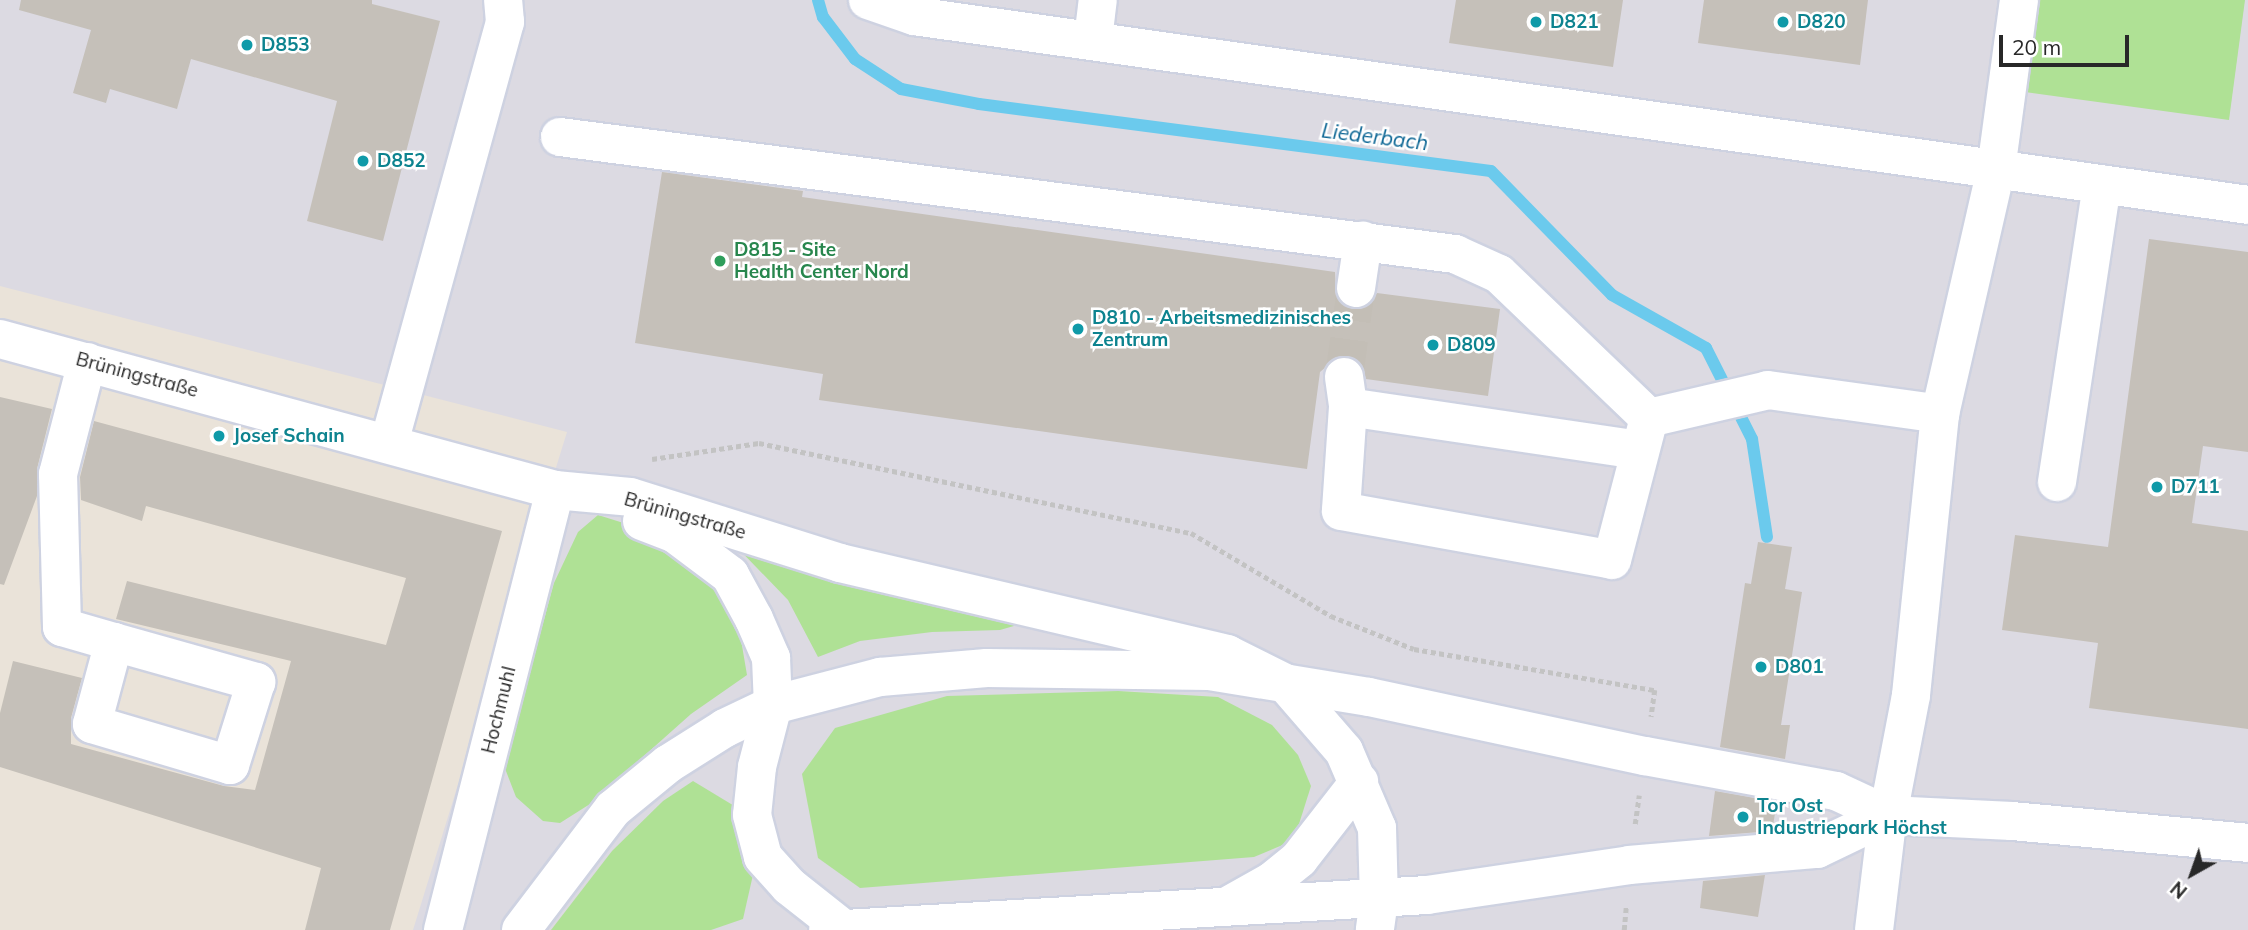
<!DOCTYPE html>
<html>
<head>
<meta charset="utf-8">
<style>
	body { margin:0 }
	#map { position:relative; width:2248px; height:930px; overflow:hidden; background:#eae3d9; font-family:Mulish,sans-serif }
	div>[style] { position:absolute }
	.industrial>* { inset:0; background:#dcdae2 }
	.green>* { inset:0; background:#afe195 }
	.stream>* { height:12px; margin:-6px; padding:0 6px; transform-origin:6px; border-radius:6px; background:#6bcaed }
	.building>* { inset:0; background:#c5c0b9 }
	.minor-tunnel>* { height:38px; margin-top:-19px; transform-origin:0; background:repeating-linear-gradient(90deg,#c3beb6 0 38px,transparent 0 57px) }
	.path>* { height:4.5px; margin-top:-2.25px; transform-origin:0; background:repeating-linear-gradient(90deg,#c3c3c3 0 5px,transparent 0 8.5px) }
	.roads { filter:drop-shadow(2px 0 #ced2e1) drop-shadow(-2px 0 #ced2e1) drop-shadow(0 2px #ced2e1) drop-shadow(0 -2px #ced2e1) }
	.minor>* { height:38px; margin:-19px; padding:0 19px; transform-origin:19px; border-radius:19px; background:#fff }
	.dots>* { width:19px; height:19px; translate:-50% -50%; box-sizing:border-box; border:4px solid #fff; border-radius:50% }
	span { translate:-50% -50%; white-space:nowrap; text-align:center; line-height:1.15; -webkit-text-stroke:5px #fff; paint-order:stroke }
	.culture-label { font-size:19px; color:#0d838f; font-weight:700 }
	.left { translate:0 -50%; text-align:left }
	.leisure-label { font-size:19px; color:#27864d; font-weight:700 }
	.street-label { font-size:19px; color:#282828 }
	.water-label { font-size:21px; color:#0e6795; font-style:italic }
	.north { position:absolute; left:2157px; top:839px; width:70px; height:70px; -webkit-text-stroke:5px #fff; paint-order:stroke; rotate:220deg; font-size:19px; font-weight:700; line-height:28px; text-align:center; color:#282828 }
	.north::after { content:''; display:block; margin:auto; width:24px; height:32px; background:#282828; clip-path:polygon(50% 0,100% 100%,50% 72%,0 100%) }
	.scale { position:absolute; left:1999px; top:35px; width:130px; height:32px; box-sizing:border-box; border:4px solid #282828; border-top:0; padding-left:9px; font-size:21px; line-height:24px; white-space:nowrap; color:#282828; -webkit-text-stroke:5px #fff; paint-order:stroke }
</style>
</head>
<body>
<div id="map">
	<div class="industrial">
		<i style="clip-path:polygon(0 0,2248px 0,2248px 930px,413px 930px,567px 432px,0 286px)"></i>
	</div>
	<div class="green">
		<i style="clip-path:polygon(2037px 0,2245px 0,2229px 120px,2025px 92px)"></i>
		<i style="clip-path:polygon(598px 515px,649px 531px,719px 582px,738px 622px,747px 675px,691px 714px,590px 804px,560px 823px,543px 821px,516px 797px,504px 766px,554px 583px,578px 532px)"></i>
		<i style="clip-path:polygon(730px 540px,1021px 624px,1000px 630px,932px 632px,860px 641px,818px 657px,788px 600px)"></i>
		<i style="clip-path:polygon(1118px 691px,1218px 697px,1272px 725px,1298px 755px,1311px 786px,1299px 824px,1285px 844px,1254px 857px,860px 888px,818px 858px,802px 774px,835px 728px,947px 696px)"></i>
		<i style="clip-path:polygon(693px 781px,736px 807px,757px 857px,743px 919px,711px 930px,551px 930px,612px 851px,663px 801px)"></i>
	</div>
	<div class="stream">
		<i style="left:818px;top:0;width:18px;rotate:74deg"></i>
		<i style="left:823px;top:17px;width:53px;rotate:52.7deg"></i>
		<i style="left:855px;top:59px;width:55px;rotate:33.1deg"></i>
		<i style="left:901px;top:89px;width:79px;rotate:10.9deg"></i>
		<i style="left:979px;top:104px;width:516px;rotate:7.46deg"></i>
		<i style="left:1491px;top:171px;width:173px;rotate:45.7deg"></i>
		<i style="left:1612px;top:295px;width:108px;rotate:29.4deg"></i>
		<i style="left:1706px;top:348px;width:102px;rotate:63.2deg"></i>
		<i style="left:1752px;top:439px;width:99px;rotate:81.3deg"></i>
	</div>
	<div class="building">
		<i style="clip-path:polygon(21px 0,372px 0,372px 4px,440px 21px,383px 241px,307px 221px,337px 101px,191px 59px,177px 109px,110px 89px,106px 103px,73px 93px,91px 30px,19px 10px)"></i>
		<i style="clip-path:polygon(1456px 0,1623px 0,1613px 67px,1449px 43px)"></i>
		<i style="clip-path:polygon(1704px 0,1868px 0,1860px 65px,1698px 43px)"></i>
		<i style="clip-path:polygon(662px 172px,803px 191px,802px 197px,1335px 272px,1336px 297px,1352px 309px,1365px 308px,1377px 293px,1500px 309px,1488px 396px,1366px 379px,1361px 363px,1340px 355px,1320px 372px,1307px 469px,819px 400px,823px 374px,635px 343px)"></i>
		<i style="clip-path:polygon(2149px 239px,2248px 252px,2248px 452px,2203px 446px,2192px 523px,2248px 531px,2248px 729px,2089px 708px,2098px 643px,2002px 630px,2015px 535px,2108px 547px)"></i>
		<i style="clip-path:polygon(0 397px,52px 409px,37px 469px,37px 496px,4px 585px,0 584px)"></i>
		<i style="clip-path:polygon(94px 421px,502px 531px,390px 930px,305px 930px,321px 868px,0 767px,0 713px,13px 661px,82px 678px,71px 718px,71px 744px,224px 786px,255px 790px,291px 661px,116px 619px,127px 581px,386px 645px,406px 578px,146px 506px,142px 521px,81px 500px,80px 477px)"></i>
		<i style="clip-path:polygon(1758px 542px,1792px 547px,1785px 589px,1802px 592px,1781px 725px,1790px 725px,1785px 759px,1720px 747px,1745px 583px,1751px 584px)"></i>
		<i style="clip-path:polygon(1715px 791px,1777px 802px,1772px 831px,1709px 836px)"></i>
		<i style="clip-path:polygon(1765px 875px,1758px 917px,1700px 908px,1703px 881px)"></i>
	</div>
	<div class="minor-tunnel">
		<i style="left:1344px;top:377px;width:90px;rotate:-82.3deg"></i>
	</div>
	<div class="path">
		<i style="left:652px;top:459px;width:108px;rotate:-8.5deg"></i>
		<i style="left:759px;top:443px;width:441px;rotate:11.8deg"></i>
		<i style="left:1191px;top:533px;width:163px;rotate:30.7deg"></i>
		<i style="left:1331px;top:616px;width:89px;rotate:21.7deg"></i>
		<i style="left:1414px;top:649px;width:244px;rotate:9.7deg"></i>
		<i style="left:1655px;top:690px;width:27px;rotate:98deg"></i>
		<i style="left:1635px;top:824px;width:29px;rotate:-82deg"></i>
		<i style="left:1624px;top:930px;width:24px;rotate:-85deg"></i>
	</div>
	<div class="roads">
		<div class="minor">
			<i style="left:868px;top:0;width:49px;rotate:19.2deg"></i>
			<i style="left:914px;top:16px;width:1347px;rotate:8.06deg"></i>
			<i style="left:1093px;top:39px;width:39px;rotate:-83deg"></i>
			<i style="left:560px;top:137px;width:903px;rotate:7.45deg"></i>
			<i style="left:1455px;top:254px;width:48px;rotate:24.4deg"></i>
			<i style="left:1499px;top:274px;width:208px;rotate:43.8deg"></i>
			<i style="left:1356px;top:288px;width:48px;rotate:-81.5deg"></i>
			<i style="left:0;top:339px;width:575px;rotate:15.22deg"></i>
			<i style="left:555px;top:490px;width:75px;rotate:5.3deg"></i>
			<i style="left:630px;top:497px;width:220px;rotate:17.4deg"></i>
			<i style="left:840px;top:563px;width:398px;rotate:13.2deg"></i>
			<i style="left:1227px;top:654px;width:65px;rotate:26.6deg"></i>
			<i style="left:1285px;top:683px;width:90px;rotate:49.1deg"></i>
			<i style="left:1344px;top:751px;width:84px;rotate:66.8deg"></i>
			<i style="left:1377px;top:828px;width:72px;rotate:88.4deg"></i>
			<i style="left:1379px;top:900px;width:30px;rotate:98deg"></i>
			<i style="left:87px;top:362px;width:116px;rotate:104.5deg"></i>
			<i style="left:58px;top:474px;width:153px;rotate:88.5deg"></i>
			<i style="left:62px;top:627px;width:54px;rotate:16.1deg"></i>
			<i style="left:114px;top:642px;width:148px;rotate:15.7deg"></i>
			<i style="left:256px;top:682px;width:87px;rotate:107.4deg"></i>
			<i style="left:230px;top:765px;width:144px;rotate:-163.5deg"></i>
			<i style="left:92px;top:724px;width:85px;rotate:-75deg"></i>
			<i style="left:1344px;top:377px;width:30px;rotate:82deg"></i>
			<i style="left:1348px;top:407px;width:104px;rotate:93.9deg"></i>
			<i style="left:1341px;top:511px;width:275px;rotate:10.2deg"></i>
			<i style="left:1612px;top:560px;width:147px;rotate:-75.4deg"></i>
			<i style="left:1348px;top:407px;width:295px;rotate:8.4deg"></i>
			<i style="left:1649px;top:418px;width:122px;rotate:-13.2deg"></i>
			<i style="left:1768px;top:390px;width:174px;rotate:7.9deg"></i>
			<i style="left:389px;top:443px;width:437px;rotate:-74.6deg"></i>
			<i style="left:505px;top:22px;width:22px;rotate:-95deg"></i>
			<i style="left:2057px;top:482px;width:301px;rotate:-81.4deg"></i>
			<i style="left:642px;top:521px;width:34px;rotate:21deg"></i>
			<i style="left:674px;top:533px;width:70px;rotate:36.9deg"></i>
			<i style="left:730px;top:575px;width:50px;rotate:61.4deg"></i>
			<i style="left:754px;top:619px;width:43px;rotate:66.4deg"></i>
			<i style="left:771px;top:658px;width:47px;rotate:87.6deg"></i>
			<i style="left:773px;top:705px;width:64px;rotate:104.5deg"></i>
			<i style="left:757px;top:767px;width:48px;rotate:95.9deg"></i>
			<i style="left:752px;top:815px;width:43px;rotate:75.3deg"></i>
			<i style="left:763px;top:857px;width:39px;rotate:48deg"></i>
			<i style="left:789px;top:886px;width:66px;rotate:38.3deg"></i>
			<i style="left:1231px;top:904px;width:47px;rotate:-29.3deg"></i>
			<i style="left:1272px;top:881px;width:35px;rotate:-39deg"></i>
			<i style="left:1299px;top:859px;width:98px;rotate:-52.1deg"></i>
			<i style="left:443px;top:930px;width:454px;rotate:-75.7deg"></i>
			<i style="left:521px;top:930px;width:152px;rotate:-52.8deg"></i>
			<i style="left:613px;top:809px;width:71px;rotate:-39.3deg"></i>
			<i style="left:668px;top:764px;width:67px;rotate:-32.3deg"></i>
			<i style="left:725px;top:728px;width:53px;rotate:-25.6deg"></i>
			<i style="left:773px;top:705px;width:111px;rotate:-14.7deg"></i>
			<i style="left:880px;top:677px;width:107px;rotate:-4.8deg"></i>
			<i style="left:987px;top:668px;width:222px;rotate:0.8deg"></i>
			<i style="left:1209px;top:671px;width:162px;rotate:9.2deg"></i>
			<i style="left:1369px;top:697px;width:282px;rotate:12.1deg"></i>
			<i style="left:1645px;top:756px;width:194px;rotate:10.4deg"></i>
			<i style="left:1836px;top:791px;width:57px;rotate:24.8deg"></i>
			<i style="left:1888px;top:815px;width:124px;rotate:2.8deg"></i>
			<i style="left:2012px;top:821px;width:237px;rotate:5.3deg"></i>
			<i style="left:828px;top:930px;width:600px;rotate:-3.34deg"></i>
			<i style="left:1427px;top:895px;width:204px;rotate:-8.4deg"></i>
			<i style="left:1629px;top:865px;width:189px;rotate:-4.9deg"></i>
			<i style="left:1817px;top:849px;width:79px;rotate:-25.6deg"></i>
			<i style="left:1874px;top:930px;width:116px;rotate:-83.1deg"></i>
			<i style="left:1888px;top:815px;width:122px;rotate:-79.1deg"></i>
			<i style="left:1911px;top:695px;width:282px;rotate:-84.1deg"></i>
			<i style="left:1940px;top:414px;width:250px;rotate:-77.1deg"></i>
			<i style="left:1996px;top:170px;width:172px;rotate:-82.3deg"></i>
		</div>
	</div>
	<div class="dots">
		<i style="left:1536px;top:22px;background:#0f9aa8"></i>
		<i style="left:1783px;top:22px;background:#0f9aa8"></i>
		<i style="left:247px;top:45px;background:#0f9aa8"></i>
		<i style="left:363px;top:161px;background:#0f9aa8"></i>
		<i style="left:720px;top:261px;background:#2e9e5b"></i>
		<i style="left:1078px;top:329px;background:#0f9aa8"></i>
		<i style="left:1433px;top:345px;background:#0f9aa8"></i>
		<i style="left:219px;top:436px;background:#0f9aa8"></i>
		<i style="left:2157px;top:487px;background:#0f9aa8"></i>
		<i style="left:1761px;top:667px;background:#0f9aa8"></i>
		<i style="left:1743px;top:817px;background:#0f9aa8"></i>
	</div>
	<div class="culture-label">
		<span class="left" style="left:1550px;top:22px">D821</span>
		<span class="left" style="left:1797px;top:22px">D820</span>
		<span class="left" style="left:261px;top:45px">D853</span>
		<span class="left" style="left:377px;top:161px">D852</span>
		<span class="left" style="left:1092px;top:329px">D810 - Arbeitsmedizinisches<br>Zentrum</span>
		<span class="left" style="left:1447px;top:345px">D809</span>
		<span class="left" style="left:233px;top:436px">Josef Schain</span>
		<span class="left" style="left:2171px;top:487px">D711</span>
		<span class="left" style="left:1775px;top:667px">D801</span>
		<span class="left" style="left:1757px;top:817px">Tor Ost<br>Industriepark Höchst</span>
	</div>
	<div class="leisure-label">
		<span class="left" style="left:734px;top:261px">D815 - Site<br>Health Center Nord</span>
	</div>
	<div class="street-label">
		<span style="left:137px;top:375px;rotate:15deg">Brüningstraße</span>
		<span style="left:685px;top:516px;rotate:16deg">Brüningstraße</span>
		<span style="left:499px;top:710px;rotate:-76deg">Hochmuhl</span>
	</div>
	<div class="water-label">
		<span style="left:1375px;top:136px;rotate:7deg">Liederbach</span>
	</div>
	<div class="north">N</div>
	<div class="scale">20 m</div>
</div>
</body>
</html>
